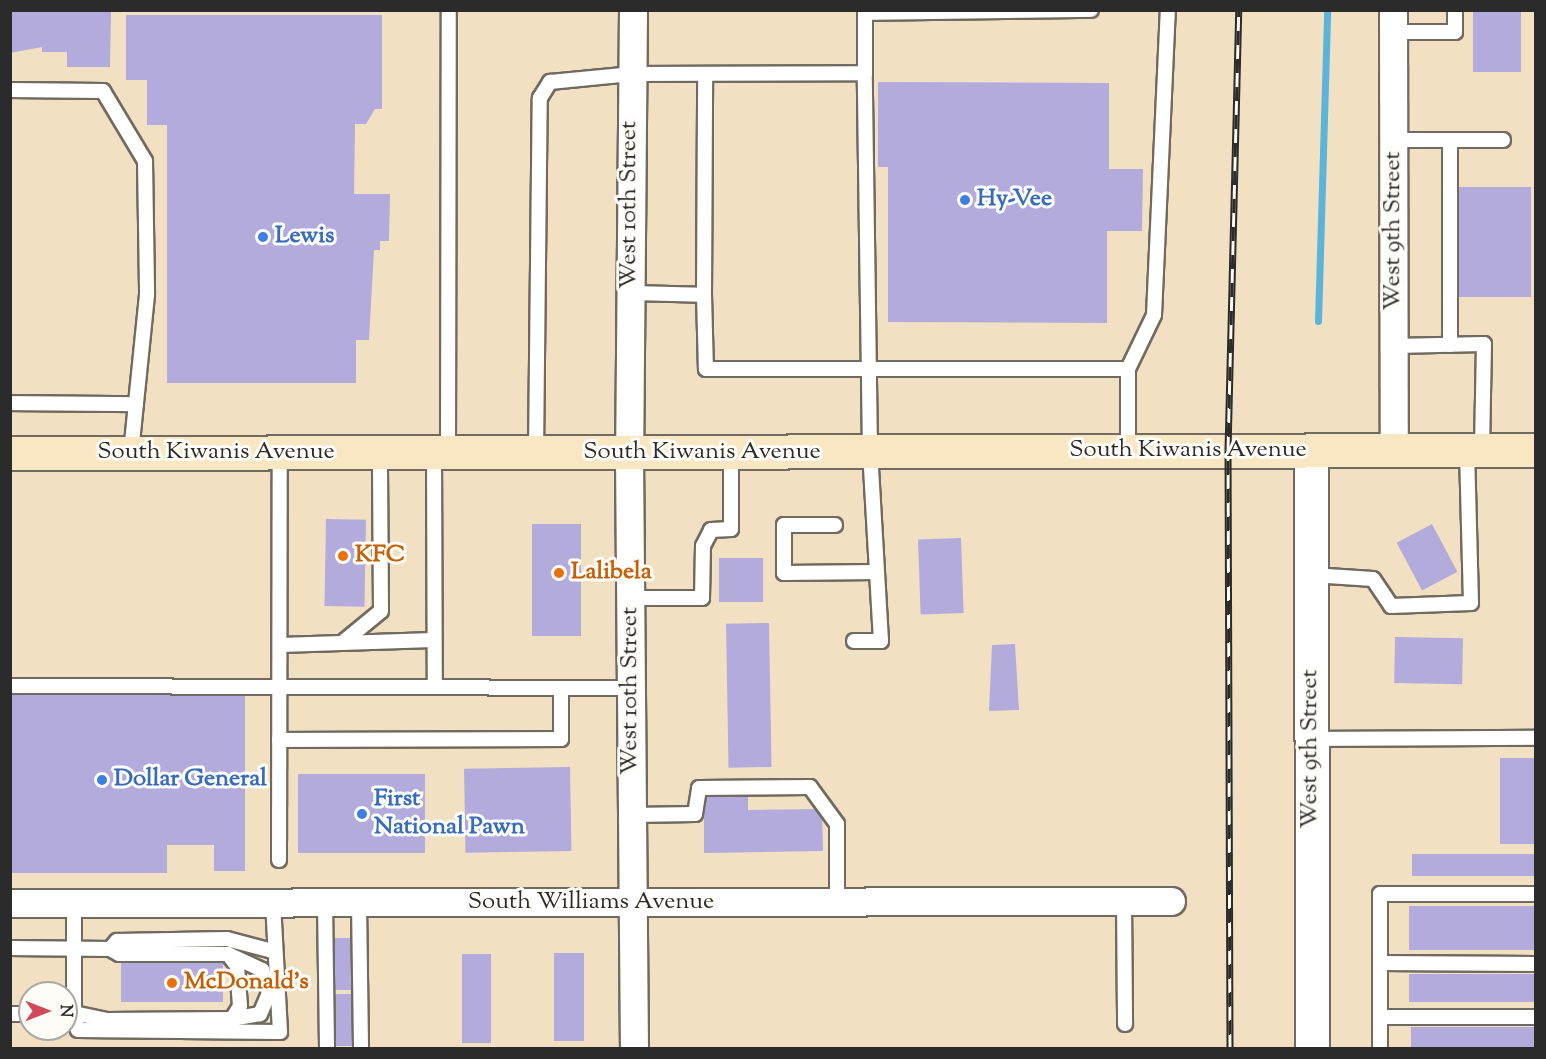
<!DOCTYPE html>
<html>
<head>
<meta charset="utf-8">
<style>
	body { margin:0 }
	#map { position:relative; width:1546px; height:1059px; overflow:hidden; background:#f2e0c3; font-family:"Sorts Mill Goudy",serif }
	div>[style] { position:absolute }
	.stream>* { height:7px; margin:-3.5px; padding:0 3.5px; transform-origin:3.5px; border-radius:3.5px; background:#5db4da }
	.building>* { inset:0; background:#b2abdc; transform-origin:0 0 }
	.roads { filter:drop-shadow(2px 0 #716a60) drop-shadow(-2px 0 #716a60) drop-shadow(0 2px #716a60) drop-shadow(0 -2px #716a60) }
	.service>* { height:14px; margin:-7px; padding:0 7px; transform-origin:7px; border-radius:7px; background:#fff }
	.minor>* { height:27px; margin:-13.5px; padding:0 13.5px; transform-origin:13.5px; border-radius:13.5px; background:#fff }
	.tertiary>* { height:33px; margin:-16.5px; padding:0 16.5px; transform-origin:16.5px; border-radius:16.5px; background:#fff }
	.secondary>* { height:33px; margin:-16.5px; padding:0 16.5px; transform-origin:16.5px; border-radius:16.5px; background:#f9e7c3 }
	.rail>* { height:7px; margin-top:-3.5px; transform-origin:0; background:repeating-linear-gradient(90deg,#fdfcf7 0 14px,#2b2b2b 0 28px); box-sizing:border-box; border-block:2px solid #2b2b2b }
	.dots>* { width:16px; height:16px; translate:-50% -50%; box-sizing:border-box; border:3px solid #fdfcf7; border-radius:50% }
	span { translate:-50% -50%; white-space:nowrap; text-align:center; line-height:1.15; -webkit-text-stroke:6px #fdfcf7; paint-order:stroke }
	.shop-label { font-size:24px; color:#366cbe; font-weight:700 }
	.left { translate:0 -50%; text-align:left }
	.street-label { font-size:24px; color:#2b2b2b }
	.food-label { font-size:24px; color:#c56008; font-weight:700 }
	.frame { position:absolute; inset:0; border:12px solid #2b2b2b; pointer-events:none }
	.north { position:absolute; left:18px; top:981px; width:60px; height:60px; box-sizing:border-box; background:#fdfcf7; border:2px solid #a9a8a5; border-radius:50%; rotate:90deg; font-size:16px; font-weight:700; line-height:24px; text-align:center; color:#2b2b2b }
	.north::after { content:''; display:block; margin:auto; width:21px; height:27px; background:#d1495b; clip-path:polygon(50% 0,100% 100%,50% 72%,0 100%) }
</style>
</head>
<body>
<div id="map">
	<div class="stream">
		<i style="left:1318px;top:321px;width:311px;rotate:-88.3deg"></i>
	</div>
	<div class="building">
		<i style="left:1473px;top:10px;width:48px;height:62px"></i>
		<i style="clip-path:polygon(10px 12px,111px 12px,110px 67px,67px 67px,67px 52px,42px 52px,42px 47px,10px 53px)"></i>
		<i style="clip-path:polygon(126px 15px,382px 15px,382px 109px,375px 109px,366px 124px,355px 124px,354px 194px,390px 194px,389px 241px,380px 241px,380px 250px,374px 250px,369px 340px,356px 340px,356px 383px,167px 383px,167px 125px,147px 125px,147px 80px,126px 80px)"></i>
		<i style="clip-path:polygon(878px 82px,1109px 83px,1109px 169px,1143px 169px,1142px 231px,1107px 231px,1107px 323px,888px 322px,888px 167px,878px 167px)"></i>
		<i style="left:1459px;top:187px;width:72px;height:110px"></i>
		<i style="left:326px;top:519px;width:40px;height:87px;rotate:1deg"></i>
		<i style="left:532px;top:524px;width:49px;height:112px"></i>
		<i style="left:1432px;top:524px;width:54px;height:40px;rotate:62deg"></i>
		<i style="left:961px;top:538px;width:75px;height:43px;rotate:88deg"></i>
		<i style="left:719px;top:558px;width:44px;height:44px"></i>
		<i style="left:769px;top:623px;width:144px;height:43px;rotate:89deg"></i>
		<i style="left:1395px;top:637px;width:68px;height:46px;rotate:1deg"></i>
		<i style="clip-path:polygon(1015px 644px,1019px 710px,989px 711px,992px 645px)"></i>
		<i style="clip-path:polygon(10px 693px,245px 694px,245px 871px,214px 871px,214px 845px,167px 845px,167px 873px,10px 873px)"></i>
		<i style="left:1500px;top:758px;width:36px;height:86px"></i>
		<i style="left:570px;top:767px;width:84px;height:106px;rotate:89deg"></i>
		<i style="left:298px;top:774px;width:127px;height:79px"></i>
		<i style="clip-path:polygon(748px 796px,748px 810px,822px 809px,823px 851px,704px 853px,704px 797px)"></i>
		<i style="left:1412px;top:854px;width:124px;height:22px"></i>
		<i style="left:1409px;top:906px;width:127px;height:44px"></i>
		<i style="left:333px;top:938px;width:21px;height:52px"></i>
		<i style="left:584px;top:953px;width:88px;height:30px;rotate:90deg"></i>
		<i style="left:462px;top:954px;width:29px;height:89px"></i>
		<i style="left:121px;top:963px;width:102px;height:39px"></i>
		<i style="left:1409px;top:974px;width:127px;height:28px"></i>
		<i style="left:333px;top:994px;width:21px;height:52px"></i>
		<i style="left:1536px;top:1027px;width:21px;height:125px;rotate:90deg"></i>
	</div>
	<div class="roads">
		<div class="service">
			<i style="left:865px;top:13px;width:226px;rotate:-0.8deg"></i>
			<i style="left:1393px;top:32px;width:62px"></i>
			<i style="left:1455px;top:32px;width:22px;rotate:-90deg"></i>
			<i style="left:10px;top:90px;width:93px;rotate:0.6deg"></i>
			<i style="left:103px;top:91px;width:82px;rotate:59deg"></i>
			<i style="left:145px;top:161px;width:134px;rotate:89.1deg"></i>
			<i style="left:147px;top:295px;width:159px;rotate:95.8deg"></i>
			<i style="left:1393px;top:140px;width:110px"></i>
			<i style="left:630px;top:293px;width:74px;rotate:1.5deg"></i>
			<i style="left:704px;top:295px;width:221px;rotate:-89.7deg"></i>
			<i style="left:704px;top:295px;width:74px;rotate:88.5deg"></i>
			<i style="left:706px;top:369px;width:422px"></i>
			<i style="left:1128px;top:369px;width:82px;rotate:90deg"></i>
			<i style="left:1450px;top:345px;width:205px;rotate:-90deg"></i>
			<i style="left:1394px;top:346px;width:90px;rotate:-1.3deg"></i>
			<i style="left:1484px;top:344px;width:107px;rotate:91.1deg"></i>
			<i style="left:1128px;top:369px;width:60px;rotate:-64.3deg"></i>
			<i style="left:1154px;top:315px;width:305px;rotate:-87.4deg"></i>
			<i style="left:10px;top:403px;width:126px;rotate:0.5deg"></i>
			<i style="left:448px;top:452px;width:442px;rotate:-89.9deg"></i>
			<i style="left:434px;top:454px;width:233px;rotate:89.8deg"></i>
			<i style="left:536px;top:454px;width:356px;rotate:-89.4deg"></i>
			<i style="left:540px;top:98px;width:19px;rotate:-58deg"></i>
			<i style="left:550px;top:82px;width:81px;rotate:-5.6deg"></i>
			<i style="left:631px;top:74px;width:234px;rotate:-0.2deg"></i>
			<i style="left:865px;top:73px;width:63px;rotate:-90deg"></i>
			<i style="left:835px;top:525px;width:51px;rotate:180deg"></i>
			<i style="left:784px;top:525px;width:48px;rotate:90deg"></i>
			<i style="left:784px;top:573px;width:92px;rotate:-0.6deg"></i>
			<i style="left:1312px;top:575px;width:61px;rotate:3.8deg"></i>
			<i style="left:1373px;top:579px;width:32px;rotate:56deg"></i>
			<i style="left:1391px;top:606px;width:80px;rotate:-2.1deg"></i>
			<i style="left:1471px;top:603px;width:152px;rotate:-91.5deg"></i>
			<i style="left:630px;top:598px;width:72px"></i>
			<i style="left:702px;top:598px;width:52px;rotate:-88.9deg"></i>
			<i style="left:703px;top:546px;width:18px;rotate:-63deg"></i>
			<i style="left:711px;top:530px;width:20px;rotate:-3deg"></i>
			<i style="left:731px;top:529px;width:76px;rotate:-90deg"></i>
			<i style="left:854px;top:641px;width:27px"></i>
			<i style="left:881px;top:641px;width:189px;rotate:-93.3deg"></i>
			<i style="left:870px;top:452px;width:379px;rotate:-90.8deg"></i>
			<i style="left:342px;top:643px;width:50px;rotate:-39.4deg"></i>
			<i style="left:381px;top:611px;width:157px;rotate:-90.4deg"></i>
			<i style="left:280px;top:645px;width:154px;rotate:-1.9deg"></i>
			<i style="left:10px;top:686px;width:621px;rotate:0.18deg"></i>
			<i style="left:1311px;top:739px;width:225px;rotate:-0.3deg"></i>
			<i style="left:279px;top:740px;width:282px;rotate:-0.2deg"></i>
			<i style="left:561px;top:739px;width:51px;rotate:-90deg"></i>
			<i style="left:632px;top:815px;width:63px;rotate:-0.9deg"></i>
			<i style="left:695px;top:814px;width:26px;rotate:-81deg"></i>
			<i style="left:699px;top:788px;width:111px;rotate:-0.5deg"></i>
			<i style="left:810px;top:787px;width:46px;rotate:53.9deg"></i>
			<i style="left:837px;top:824px;width:78px;rotate:90deg"></i>
			<i style="left:279px;top:860px;width:407px;rotate:-89.9deg"></i>
			<i style="left:1124px;top:901px;width:123px;rotate:89.5deg"></i>
			<i style="left:74px;top:903px;width:110px;rotate:90deg"></i>
			<i style="left:74px;top:1013px;width:34px;rotate:12deg"></i>
			<i style="left:107px;top:1020px;width:125px;rotate:-0.5deg"></i>
			<i style="left:232px;top:1019px;width:15px;rotate:-58deg"></i>
			<i style="left:240px;top:1006px;width:40px;rotate:-94.3deg"></i>
			<i style="left:237px;top:966px;width:15px;rotate:-127deg"></i>
			<i style="left:228px;top:954px;width:109px;rotate:180deg"></i>
			<i style="left:119px;top:954px;width:10px;rotate:-151deg"></i>
			<i style="left:325px;top:903px;width:145px;rotate:89.2deg"></i>
			<i style="left:359px;top:903px;width:145px;rotate:89.2deg"></i>
			<i style="left:10px;top:948px;width:100px;rotate:0.6deg"></i>
			<i style="left:110px;top:949px;width:11px;rotate:-49deg"></i>
			<i style="left:117px;top:941px;width:110px;rotate:-1deg"></i>
			<i style="left:227px;top:939px;width:47px;rotate:14.9deg"></i>
			<i style="left:228px;top:954px;width:38px;rotate:25deg"></i>
			<i style="left:262px;top:970px;width:24px;rotate:73deg"></i>
			<i style="left:269px;top:993px;width:23px;rotate:113deg"></i>
			<i style="left:260px;top:1014px;width:28px;rotate:170deg"></i>
			<i style="left:1380px;top:963px;width:156px;rotate:0.4deg"></i>
			<i style="left:68px;top:1013px;width:6px"></i>
			<i style="left:74px;top:1013px;width:17px;rotate:77deg"></i>
			<i style="left:78px;top:1030px;width:202px;rotate:0.6deg"></i>
			<i style="left:280px;top:1032px;width:129px;rotate:-93.1deg"></i>
			<i style="left:10px;top:1014px;width:20px"></i>
			<i style="left:1380px;top:1017px;width:156px"></i>
			<i style="left:1380px;top:1048px;width:154px;rotate:-90deg"></i>
			<i style="left:1380px;top:894px;width:156px"></i>
		</div>
		<div class="minor">
			<i style="left:633px;top:10px;width:445px;rotate:90.5deg"></i>
			<i style="left:629px;top:455px;width:593px;rotate:89.52deg"></i>
			<i style="left:1393px;top:10px;width:441px;rotate:89.9deg"></i>
			<i style="left:10px;top:903px;width:1161px;rotate:-0.1deg"></i>
		</div>
		<div class="tertiary">
			<i style="left:1311px;top:450px;width:598px;rotate:89.9deg"></i>
		</div>
		<div class="secondary">
			<i style="left:10px;top:453px;width:1526px;rotate:-0.11deg"></i>
		</div>
	</div>
	<div class="rail">
		<i style="left:1230px;top:1048px;width:598px;rotate:-90.19deg"></i>
		<i style="left:1228px;top:450px;width:440px;rotate:-88.6deg"></i>
	</div>
	<div class="dots">
		<i style="left:965px;top:200px;background:#3f7fe0"></i>
		<i style="left:263px;top:237px;background:#3f7fe0"></i>
		<i style="left:343px;top:556px;background:#e8710a"></i>
		<i style="left:559px;top:573px;background:#e8710a"></i>
		<i style="left:102px;top:780px;background:#3f7fe0"></i>
		<i style="left:362px;top:814px;background:#3f7fe0"></i>
		<i style="left:172px;top:983px;background:#e8710a"></i>
	</div>
	<div class="shop-label">
		<span class="left" style="left:977px;top:200px">Hy-Vee</span>
		<span class="left" style="left:275px;top:237px">Lewis</span>
		<span class="left" style="left:114px;top:780px">Dollar General</span>
		<span class="left" style="left:374px;top:814px">First<br>National Pawn</span>
	</div>
	<div class="street-label">
		<span style="left:630px;top:205px;rotate:-90deg">West 10th Street</span>
		<span style="left:1394px;top:231px;rotate:-90deg">West 9th Street</span>
		<span style="left:1188px;top:451px">South Kiwanis Avenue</span>
		<span style="left:216px;top:453px">South Kiwanis Avenue</span>
		<span style="left:702px;top:453px">South Kiwanis Avenue</span>
		<span style="left:631px;top:691px;rotate:-90deg">West 10th Street</span>
		<span style="left:1311px;top:749px;rotate:-90deg">West 9th Street</span>
		<span style="left:591px;top:903px">South Williams Avenue</span>
	</div>
	<div class="food-label">
		<span class="left" style="left:355px;top:556px">KFC</span>
		<span class="left" style="left:571px;top:573px">Lalibela</span>
		<span class="left" style="left:184px;top:983px">McDonald's</span>
	</div>
	<div class="frame"></div>
	<div class="north">N</div>
</div>
</body>
</html>
